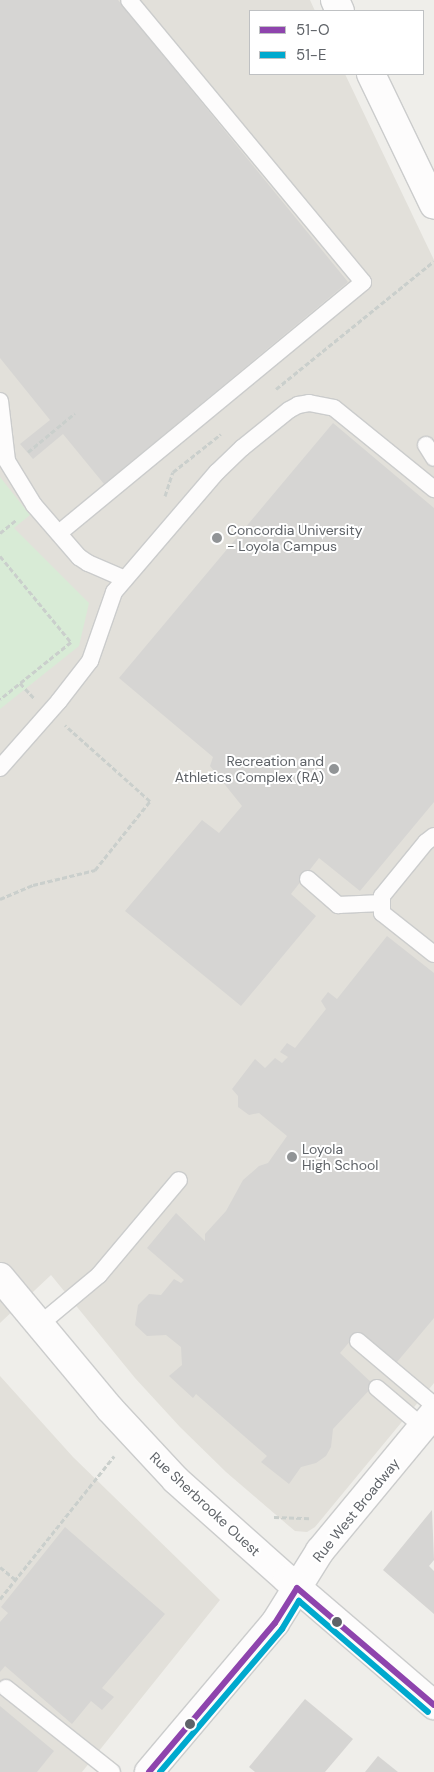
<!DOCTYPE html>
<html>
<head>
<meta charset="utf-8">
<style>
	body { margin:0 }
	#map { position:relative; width:434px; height:1772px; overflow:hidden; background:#efeeea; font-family:"DM Sans",sans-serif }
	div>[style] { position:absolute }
	.education>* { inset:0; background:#e2e0da }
	.green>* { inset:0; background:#d8ebd6 }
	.building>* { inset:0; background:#d6d5d3 }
	.path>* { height:3px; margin-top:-1.5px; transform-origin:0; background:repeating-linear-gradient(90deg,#cacfcc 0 5px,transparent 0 7.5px) }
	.roads { filter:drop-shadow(1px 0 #cbcccc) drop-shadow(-1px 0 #cbcccc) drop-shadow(0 1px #cbcccc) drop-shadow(0 -1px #cbcccc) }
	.service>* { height:16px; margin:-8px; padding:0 8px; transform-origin:8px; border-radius:8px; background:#fdfcfc }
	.tertiary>* { height:28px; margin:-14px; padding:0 14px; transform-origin:14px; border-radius:14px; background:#fdfcfc }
	.secondary>* { height:28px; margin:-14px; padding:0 14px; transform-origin:14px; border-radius:14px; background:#fdfcfc }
	.bus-1>* { height:6px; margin:-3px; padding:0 3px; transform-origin:3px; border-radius:3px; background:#8e44ad }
	.bus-2>* { height:6px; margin:-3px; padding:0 3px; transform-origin:3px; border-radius:3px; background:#00a9ce }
	.dots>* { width:14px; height:14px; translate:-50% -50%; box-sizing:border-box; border:2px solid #fff; border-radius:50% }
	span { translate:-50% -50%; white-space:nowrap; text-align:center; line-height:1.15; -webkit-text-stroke:4px #fff; paint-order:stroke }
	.poi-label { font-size:14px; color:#5f6368 }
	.left { translate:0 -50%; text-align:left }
	.right { translate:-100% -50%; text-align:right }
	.street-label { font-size:14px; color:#5f6368 }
	.legend { position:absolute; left:249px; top:10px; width:175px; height:65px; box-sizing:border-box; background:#fff; border:1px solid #bfc1c3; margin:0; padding:6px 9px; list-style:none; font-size:15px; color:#5f6368 }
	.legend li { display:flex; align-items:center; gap:10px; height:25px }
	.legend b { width:25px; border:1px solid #bfc1c3 }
</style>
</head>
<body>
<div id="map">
	<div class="education">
		<i style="clip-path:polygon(0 0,310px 0,315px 11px,250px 11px,250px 74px,345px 74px,434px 260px,434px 1383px,315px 1527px,307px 1532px,295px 1531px,289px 1526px,226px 1472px,180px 1427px,135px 1378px,51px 1275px,0 1323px)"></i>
		<i style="clip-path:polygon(0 1376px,73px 1457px,220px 1600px,82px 1772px,0 1772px)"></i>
	</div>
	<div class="green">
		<i style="clip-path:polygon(0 477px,30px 515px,14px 528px,89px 603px,79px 646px,0 709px)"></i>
	</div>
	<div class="building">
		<i style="clip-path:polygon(0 0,118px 0,348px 282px,104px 484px,63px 434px,33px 459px,20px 444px,50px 420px,0 358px)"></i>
		<i style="clip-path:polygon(333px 423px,434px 508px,434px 802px,360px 891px,319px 858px,291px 894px,316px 916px,241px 1006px,125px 911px,202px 820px,219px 833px,242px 806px,210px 766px,213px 757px,119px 678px)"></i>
		<i style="clip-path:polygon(387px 936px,434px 973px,434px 1318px,397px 1362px,358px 1332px,340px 1353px,374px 1385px,333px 1429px,331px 1447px,326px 1456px,316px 1463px,301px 1467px,289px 1484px,261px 1462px,267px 1456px,196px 1394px,193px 1398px,169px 1376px,182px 1365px,181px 1347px,166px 1335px,147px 1336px,135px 1325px,138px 1305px,149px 1294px,161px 1295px,174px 1279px,181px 1283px,184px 1280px,147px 1248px,176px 1213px,205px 1241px,205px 1234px,226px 1211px,243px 1180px,259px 1166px,268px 1163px,287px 1136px,259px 1113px,249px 1115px,238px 1107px,238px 1096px,232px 1089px,255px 1059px,265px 1068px,275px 1058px,282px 1063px,288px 1057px,280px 1052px,287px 1043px,295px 1048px,326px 1009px,321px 1001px,328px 992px,337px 999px)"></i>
		<i style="clip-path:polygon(432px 1510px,434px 1560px,429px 1566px,434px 1571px,434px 1614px,383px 1570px)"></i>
		<i style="clip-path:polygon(65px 1527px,165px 1614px,102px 1688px,114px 1697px,102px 1710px,91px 1701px,72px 1724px,5px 1666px,0 1672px,0 1622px,8px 1613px,1px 1607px)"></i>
		<i style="clip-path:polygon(305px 1699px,353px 1739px,325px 1772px,255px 1772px,249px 1767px)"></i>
		<i style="clip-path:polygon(0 1706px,54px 1751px,37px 1772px,0 1772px)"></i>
		<i style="clip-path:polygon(378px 1756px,398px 1772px,365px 1772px)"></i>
	</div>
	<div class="path">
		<i style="left:276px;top:389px;width:203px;rotate:-39deg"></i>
		<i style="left:28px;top:452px;width:61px;rotate:-39.7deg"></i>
		<i style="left:165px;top:496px;width:25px;rotate:-72deg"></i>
		<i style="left:173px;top:472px;width:61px;rotate:-38.4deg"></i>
		<i style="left:0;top:533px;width:22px;rotate:-39deg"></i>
		<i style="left:0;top:556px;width:112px;rotate:50.5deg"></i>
		<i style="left:71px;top:642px;width:91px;rotate:141.2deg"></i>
		<i style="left:20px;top:683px;width:21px;rotate:47deg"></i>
		<i style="left:0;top:899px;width:36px;rotate:-23deg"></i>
		<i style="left:33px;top:885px;width:64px;rotate:-13.6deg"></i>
		<i style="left:95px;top:870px;width:88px;rotate:-51.4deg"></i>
		<i style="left:150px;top:801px;width:114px;rotate:-138.2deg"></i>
		<i style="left:274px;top:1517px;width:36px;rotate:2deg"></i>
		<i style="left:0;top:1567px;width:21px;rotate:39deg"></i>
		<i style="left:0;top:1599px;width:183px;rotate:-51.4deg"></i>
	</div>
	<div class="roads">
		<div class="service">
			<i style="left:0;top:401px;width:60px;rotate:83.3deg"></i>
			<i style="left:7px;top:461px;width:52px;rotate:58.5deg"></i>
			<i style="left:34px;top:505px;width:69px;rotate:49.1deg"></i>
			<i style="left:79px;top:557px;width:11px;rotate:34deg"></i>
			<i style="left:88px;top:563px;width:40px;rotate:23.4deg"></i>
			<i style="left:426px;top:445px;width:15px;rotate:58deg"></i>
			<i style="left:59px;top:533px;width:394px;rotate:-39.5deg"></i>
			<i style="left:363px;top:282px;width:366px;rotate:-129.7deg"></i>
			<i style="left:0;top:768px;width:89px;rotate:-48.6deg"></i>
			<i style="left:59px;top:701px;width:51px;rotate:-52.2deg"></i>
			<i style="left:90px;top:661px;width:73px;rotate:-70.8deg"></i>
			<i style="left:114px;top:592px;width:158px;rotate:-49.4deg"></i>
			<i style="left:217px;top:472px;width:35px;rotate:-44deg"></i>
			<i style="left:242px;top:448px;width:60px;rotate:-39deg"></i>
			<i style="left:289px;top:410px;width:10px;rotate:-29deg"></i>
			<i style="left:298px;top:405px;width:11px;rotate:-10deg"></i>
			<i style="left:309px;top:403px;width:25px;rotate:11deg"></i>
			<i style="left:334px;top:408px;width:129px;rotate:39deg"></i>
			<i style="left:434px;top:836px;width:10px;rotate:143deg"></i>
			<i style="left:426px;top:842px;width:70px;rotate:129.2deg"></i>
			<i style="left:382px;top:896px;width:17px;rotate:90deg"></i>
			<i style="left:382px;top:913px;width:66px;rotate:38.3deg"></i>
			<i style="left:308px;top:879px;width:40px;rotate:41deg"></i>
			<i style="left:338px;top:905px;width:44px;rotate:-2.6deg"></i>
			<i style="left:39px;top:1325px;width:78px;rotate:-39.8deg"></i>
			<i style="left:99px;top:1275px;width:124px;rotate:-49.9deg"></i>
			<i style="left:358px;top:1341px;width:99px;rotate:40.1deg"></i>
			<i style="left:377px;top:1388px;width:60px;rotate:40.3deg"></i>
			<i style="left:6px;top:1688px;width:135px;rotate:38.4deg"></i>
		</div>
		<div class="tertiary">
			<i style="left:335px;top:0;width:12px;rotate:66deg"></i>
			<i style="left:371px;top:74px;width:145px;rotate:64.3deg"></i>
			<i style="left:149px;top:1772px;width:195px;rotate:-49.8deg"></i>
			<i style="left:275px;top:1623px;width:85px;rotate:-58deg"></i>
			<i style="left:320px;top:1551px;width:179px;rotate:-50.4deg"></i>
		</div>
		<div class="secondary">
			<i style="left:0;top:1277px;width:172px;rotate:50.2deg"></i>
			<i style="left:110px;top:1409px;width:97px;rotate:47.1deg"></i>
			<i style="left:176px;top:1480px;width:149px;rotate:41.7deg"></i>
			<i style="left:287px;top:1579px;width:194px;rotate:40.6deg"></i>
		</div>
	</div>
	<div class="bus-1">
		<i style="left:149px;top:1772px;width:195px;rotate:-49.8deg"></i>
		<i style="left:275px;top:1623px;width:41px;rotate:-57.8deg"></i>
		<i style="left:297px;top:1588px;width:180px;rotate:40.5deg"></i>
	</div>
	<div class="bus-2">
		<i style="left:160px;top:1772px;width:188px;rotate:-49.5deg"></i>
		<i style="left:282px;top:1629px;width:33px;rotate:-59deg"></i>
		<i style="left:299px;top:1601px;width:170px;rotate:40.7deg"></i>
	</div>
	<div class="dots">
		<i style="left:217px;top:538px;background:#919496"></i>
		<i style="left:334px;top:769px;background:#919496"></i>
		<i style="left:292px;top:1157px;background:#919496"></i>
		<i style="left:337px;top:1622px;background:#5f6368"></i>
		<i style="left:190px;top:1724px;background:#5f6368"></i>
	</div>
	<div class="poi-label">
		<span class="left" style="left:227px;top:538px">Concordia University<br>- Loyola Campus</span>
		<span class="right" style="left:324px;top:769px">Recreation and<br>Athletics Complex (RA)</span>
		<span class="left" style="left:302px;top:1157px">Loyola<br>High School</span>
	</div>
	<div class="street-label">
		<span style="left:205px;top:1504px;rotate:43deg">Rue Sherbrooke Ouest</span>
		<span style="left:356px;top:1510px;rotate:-51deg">Rue West Broadway</span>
	</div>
	<ul class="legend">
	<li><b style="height:6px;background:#8e44ad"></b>51-O</li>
	<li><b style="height:6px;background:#00a9ce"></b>51-E</li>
	</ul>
</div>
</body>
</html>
